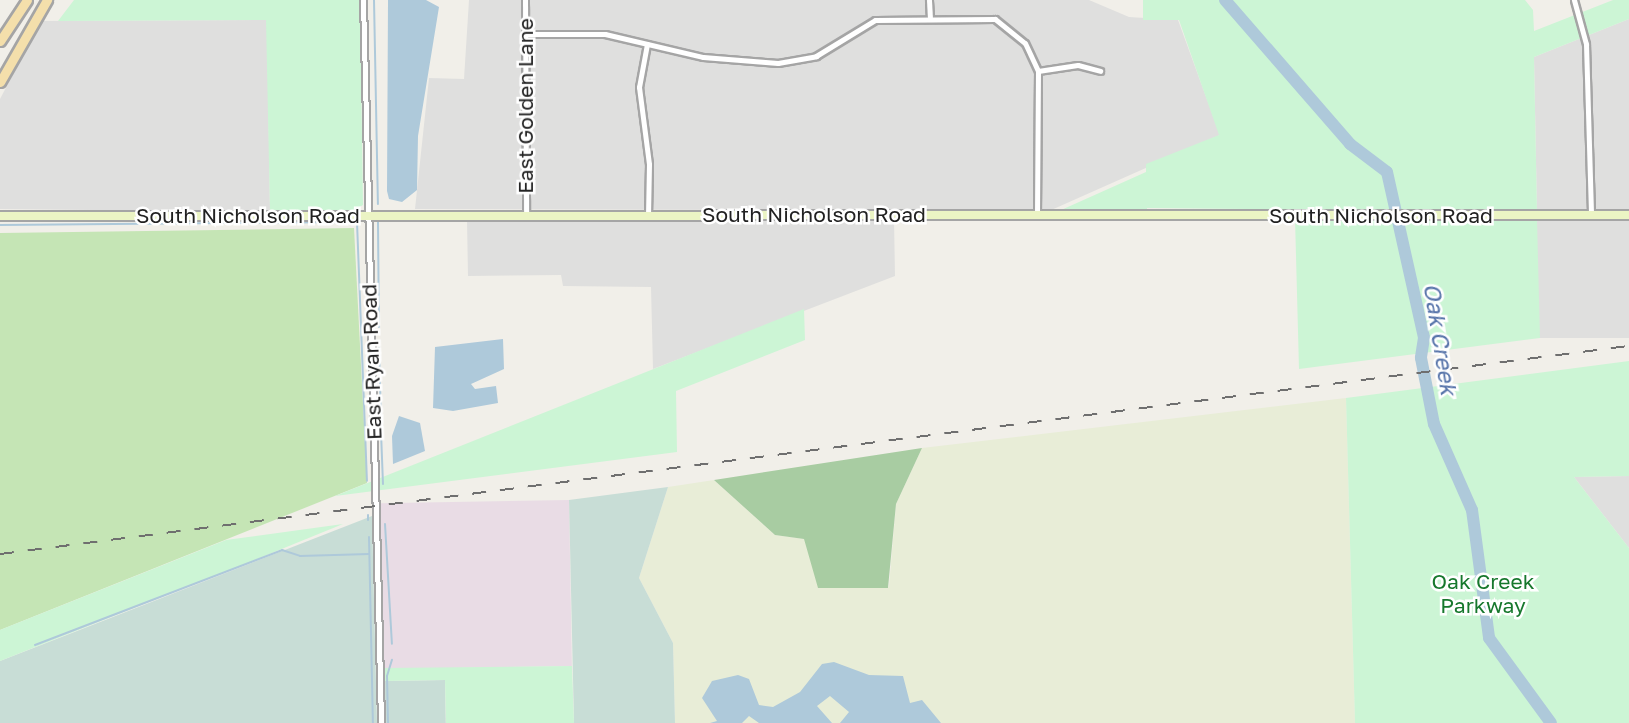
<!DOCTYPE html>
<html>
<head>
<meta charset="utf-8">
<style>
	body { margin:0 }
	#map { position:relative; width:1629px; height:723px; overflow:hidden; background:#f1efe9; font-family:"Golos Text",sans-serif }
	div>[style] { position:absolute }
	.residential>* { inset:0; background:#dfdfde; transform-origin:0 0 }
	.industrial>* { inset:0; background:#e9dce5; transform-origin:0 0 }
	.farmland>* { inset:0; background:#e8edd7 }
	.grass>* { inset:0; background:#c5e5b5 }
	.forest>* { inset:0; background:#a8cca2 }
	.wetland>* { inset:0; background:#c8ddd6; transform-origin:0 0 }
	.park>* { inset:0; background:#ccf5d5 }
	.water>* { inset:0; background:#aec9da }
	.stream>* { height:2px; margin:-1px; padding:0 1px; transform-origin:1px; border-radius:1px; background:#aec9da }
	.river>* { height:12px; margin:-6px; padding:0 6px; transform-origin:6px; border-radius:6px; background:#aec9da }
	.roads { filter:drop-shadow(2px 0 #a5a5a5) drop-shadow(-2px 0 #a5a5a5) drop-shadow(0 2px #a5a5a5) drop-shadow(0 -2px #a5a5a5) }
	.street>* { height:5px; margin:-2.5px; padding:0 2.5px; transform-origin:2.5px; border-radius:2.5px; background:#fff }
	.secondary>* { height:8px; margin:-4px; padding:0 4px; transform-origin:4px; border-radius:4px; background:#ebf4c4 }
	.primary>* { height:9px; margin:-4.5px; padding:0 4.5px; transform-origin:4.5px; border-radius:4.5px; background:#f4dfab }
	.rail>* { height:2px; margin-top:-1px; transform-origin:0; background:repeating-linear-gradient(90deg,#6f6f6f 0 14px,transparent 0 28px) }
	span { translate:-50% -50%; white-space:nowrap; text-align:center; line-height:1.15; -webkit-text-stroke:5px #fff; paint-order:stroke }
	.street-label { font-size:21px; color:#212121 }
	.park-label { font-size:21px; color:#17782d }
	.water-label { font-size:23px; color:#5673a9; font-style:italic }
</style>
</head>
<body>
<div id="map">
	<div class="residential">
		<i style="clip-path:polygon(469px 0,1089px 0,1129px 17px,1178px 20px,1220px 135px,1049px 211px,415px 209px,429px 78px,464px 79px)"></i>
		<i style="clip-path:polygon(1629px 19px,1629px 212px,1537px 212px,1534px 57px)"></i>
		<i style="clip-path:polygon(267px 20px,270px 212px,0 209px,0 99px,41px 21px)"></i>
		<i style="clip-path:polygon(894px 219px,895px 276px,653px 369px,651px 287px,563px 286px,561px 275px,468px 276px,467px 220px)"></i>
		<i style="left:1537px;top:219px;width:92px;height:119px"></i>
		<i style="clip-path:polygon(1629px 476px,1629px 548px,1574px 477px)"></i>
	</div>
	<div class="industrial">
		<i style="left:569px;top:500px;width:166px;height:189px;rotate:89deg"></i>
	</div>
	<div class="farmland">
		<i style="clip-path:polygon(1346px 398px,1355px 723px,675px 723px,673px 643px,639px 578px,668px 487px,714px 480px,775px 535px,804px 539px,889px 587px,896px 504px,922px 448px)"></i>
	</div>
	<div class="grass">
		<i style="clip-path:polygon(354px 228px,367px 483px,0 630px,0 233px)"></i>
	</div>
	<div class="forest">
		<i style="clip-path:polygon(922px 448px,896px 504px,888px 588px,818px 588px,804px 539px,775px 535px,714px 480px)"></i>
	</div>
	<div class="wetland">
		<i style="clip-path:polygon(668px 487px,639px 578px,673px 643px,675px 723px,574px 723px,569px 500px)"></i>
		<i style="clip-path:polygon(372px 516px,377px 723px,0 723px,0 661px)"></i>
		<i style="left:445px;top:680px;width:43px;height:61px;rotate:89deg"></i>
	</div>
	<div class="park">
		<i style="clip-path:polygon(74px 0,360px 0,363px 205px,352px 211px,270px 212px,266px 20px,58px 21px)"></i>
		<i style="clip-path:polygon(1143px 0,1525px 0,1533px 10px,1534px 31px,1613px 0,1629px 0,1629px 19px,1534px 57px,1537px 212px,1147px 208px,1147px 215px,1050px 215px,1146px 172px,1146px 164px,1219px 135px,1179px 20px,1143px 20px)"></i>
		<i style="clip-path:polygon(1295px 218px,1537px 219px,1540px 338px,1299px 369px)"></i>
		<i style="clip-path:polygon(804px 309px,805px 340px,676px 391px,677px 452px,335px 496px)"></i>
		<i style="clip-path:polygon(1629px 361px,1629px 476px,1574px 477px,1629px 548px,1629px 723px,1355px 723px,1346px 398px)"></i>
		<i style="clip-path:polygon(343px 524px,245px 564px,0 661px,0 630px,226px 540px)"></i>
		<i style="clip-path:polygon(572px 666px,574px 723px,446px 723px,445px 680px,384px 681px,383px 668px)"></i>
	</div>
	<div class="water">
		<i style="clip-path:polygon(388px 0,426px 0,439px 7px,418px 136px,417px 190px,402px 202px,389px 199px,387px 191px)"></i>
		<i style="clip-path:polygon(503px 339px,504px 369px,471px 384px,475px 389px,496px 386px,498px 403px,453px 411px,433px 408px,435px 347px)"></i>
		<i style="clip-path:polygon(399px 416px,420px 423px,425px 451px,393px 464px,392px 436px)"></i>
		<i style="clip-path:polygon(834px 662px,869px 675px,903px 676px,910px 703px,922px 700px,941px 723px,840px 723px,849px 712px,830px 696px,817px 706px,832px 723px,759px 723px,749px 716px,742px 723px,710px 723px,717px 721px,702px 698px,712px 681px,738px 675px,749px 679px,759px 705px,773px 707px,800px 692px,822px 664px)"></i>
	</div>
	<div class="stream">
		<i style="left:374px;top:0;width:204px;rotate:88.9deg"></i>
		<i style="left:378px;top:222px;width:105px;rotate:89.5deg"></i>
		<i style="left:0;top:225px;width:357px;rotate:-0.5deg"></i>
		<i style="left:357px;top:222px;width:259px;rotate:87.8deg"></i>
		<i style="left:379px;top:348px;width:72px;rotate:88.4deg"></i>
		<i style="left:381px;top:432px;width:52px;rotate:87.8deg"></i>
		<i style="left:368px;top:515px;width:5px;rotate:90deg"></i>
		<i style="left:385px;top:524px;width:120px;rotate:86.7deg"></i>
		<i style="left:369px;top:537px;width:186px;rotate:88.8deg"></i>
		<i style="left:35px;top:645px;width:265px;rotate:-21deg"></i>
		<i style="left:282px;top:550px;width:19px;rotate:18deg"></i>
		<i style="left:300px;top:556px;width:69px;rotate:-1.7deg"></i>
		<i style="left:388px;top:723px;width:47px;rotate:-91.2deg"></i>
		<i style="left:387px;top:676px;width:17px;rotate:-73deg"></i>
	</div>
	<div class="river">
		<i style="left:1225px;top:0;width:191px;rotate:49deg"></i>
		<i style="left:1350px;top:144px;width:46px;rotate:37.1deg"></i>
		<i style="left:1387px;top:172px;width:170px;rotate:77.4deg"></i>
		<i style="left:1424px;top:338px;width:20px;rotate:99deg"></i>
		<i style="left:1421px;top:358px;width:67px;rotate:78.9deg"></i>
		<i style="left:1434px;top:424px;width:94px;rotate:66.2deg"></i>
		<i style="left:1472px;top:510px;width:129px;rotate:82.4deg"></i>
		<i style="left:1489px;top:638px;width:105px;rotate:53.9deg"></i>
	</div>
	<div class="roads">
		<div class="street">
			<i style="left:363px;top:0;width:723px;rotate:88.57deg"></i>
			<i style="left:525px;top:0;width:213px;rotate:89.7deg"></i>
			<i style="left:929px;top:0;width:17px;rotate:87deg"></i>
			<i style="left:1574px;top:0;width:46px;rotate:74.7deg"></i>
			<i style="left:1586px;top:44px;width:171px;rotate:88.3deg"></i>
			<i style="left:525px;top:34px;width:80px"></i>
			<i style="left:605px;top:34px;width:101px;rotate:13.2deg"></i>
			<i style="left:703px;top:57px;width:75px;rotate:4.6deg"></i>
			<i style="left:778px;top:63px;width:39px;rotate:-10deg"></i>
			<i style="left:816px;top:56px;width:69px;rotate:-31.4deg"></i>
			<i style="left:875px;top:20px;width:120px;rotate:-0.5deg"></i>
			<i style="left:995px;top:19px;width:38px;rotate:39deg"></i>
			<i style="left:1025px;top:43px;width:31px;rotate:65deg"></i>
			<i style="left:1038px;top:71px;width:143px;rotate:90.4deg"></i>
			<i style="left:647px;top:44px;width:44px;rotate:100.5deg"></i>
			<i style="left:639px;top:87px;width:78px;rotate:82.6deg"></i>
			<i style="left:649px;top:164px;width:50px;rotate:91.1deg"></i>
			<i style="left:1038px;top:71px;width:40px;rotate:-8.5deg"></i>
			<i style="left:1078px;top:65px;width:23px;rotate:15deg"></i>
		</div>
		<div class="secondary">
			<i style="left:0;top:216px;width:1629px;rotate:-0.04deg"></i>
		</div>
		<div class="primary">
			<i style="left:0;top:41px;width:49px;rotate:-56.6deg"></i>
			<i style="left:0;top:82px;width:95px;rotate:-60.2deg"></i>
		</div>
	</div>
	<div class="rail">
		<i style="left:0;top:554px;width:1642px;rotate:-7.28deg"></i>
	</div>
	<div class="street-label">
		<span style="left:525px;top:106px;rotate:-90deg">East Golden Lane</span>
		<span style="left:814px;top:214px">South Nicholson Road</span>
		<span style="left:248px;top:215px">South Nicholson Road</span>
		<span style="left:1381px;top:215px">South Nicholson Road</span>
		<span style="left:371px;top:362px;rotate:-92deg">East Ryan Road</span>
	</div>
	<div class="park-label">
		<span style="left:1483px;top:593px">Oak Creek<br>Parkway</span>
	</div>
	<div class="water-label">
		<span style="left:1441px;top:339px;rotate:81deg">Oak Creek</span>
	</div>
</div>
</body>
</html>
